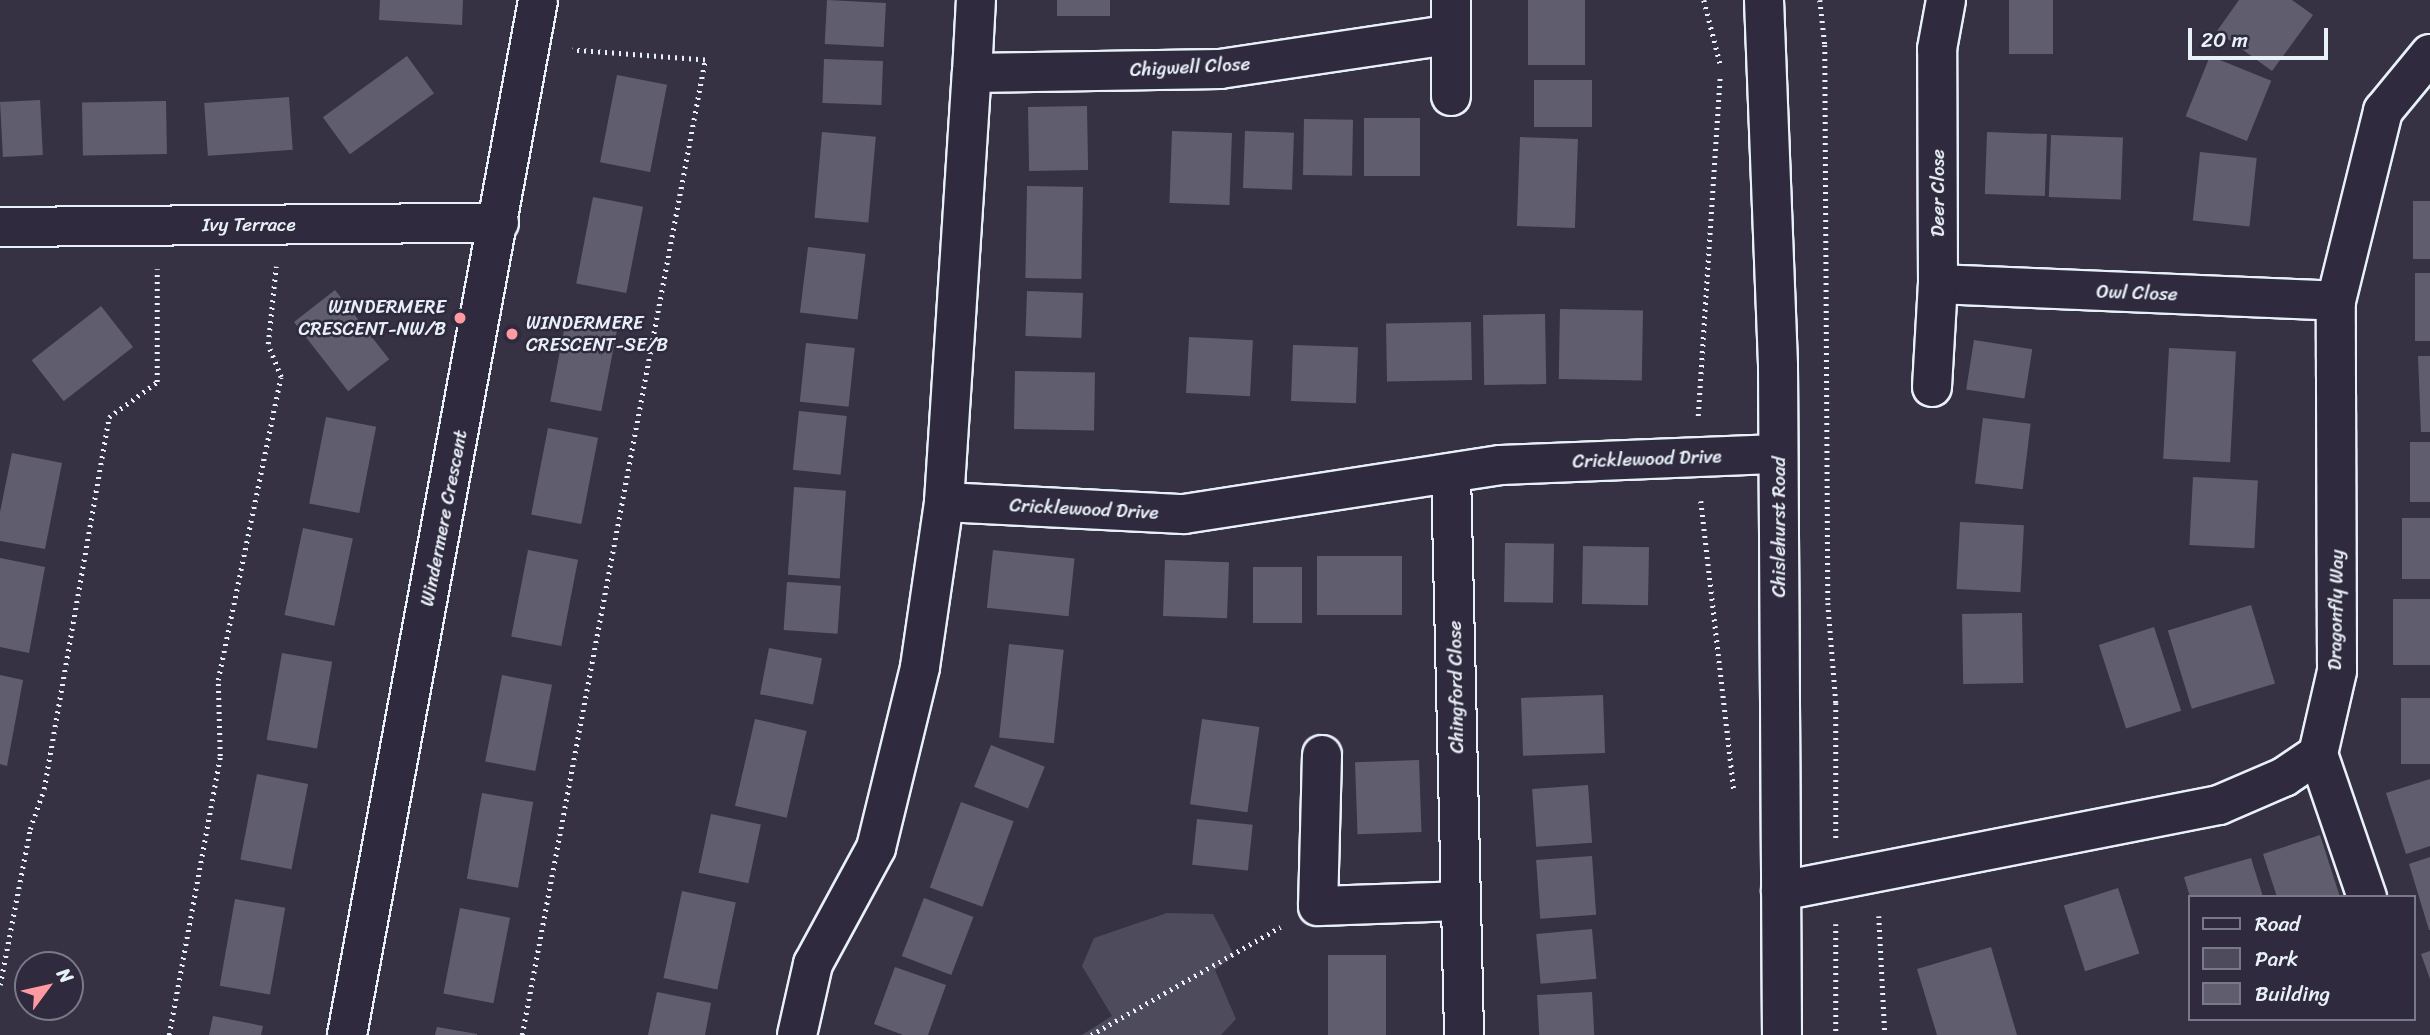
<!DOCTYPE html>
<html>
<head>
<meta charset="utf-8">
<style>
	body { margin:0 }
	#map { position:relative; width:2430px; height:1035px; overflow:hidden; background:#363244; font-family:Sriracha,sans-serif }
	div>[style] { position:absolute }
	.green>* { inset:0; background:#4d4b5c }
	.building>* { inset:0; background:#605e6e; transform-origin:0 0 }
	.path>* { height:4.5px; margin-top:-2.25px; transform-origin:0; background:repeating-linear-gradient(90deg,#e8f1f8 0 2px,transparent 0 7px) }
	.roads { filter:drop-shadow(2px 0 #e8f1f8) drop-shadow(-2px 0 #e8f1f8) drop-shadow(0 2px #e8f1f8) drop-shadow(0 -2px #e8f1f8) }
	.minor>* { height:38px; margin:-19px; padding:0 19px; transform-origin:19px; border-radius:19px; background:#2f2a3d }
	.dots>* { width:19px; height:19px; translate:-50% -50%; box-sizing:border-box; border:4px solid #2f2a3d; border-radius:50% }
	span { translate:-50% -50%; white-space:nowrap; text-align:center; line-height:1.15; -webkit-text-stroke:5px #2f2a3d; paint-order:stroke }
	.street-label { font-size:19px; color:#e8f1f8 }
	.poi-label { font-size:19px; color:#e8f1f8 }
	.right { translate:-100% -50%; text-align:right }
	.left { translate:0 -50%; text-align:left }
	.legend { position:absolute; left:2188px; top:895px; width:228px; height:126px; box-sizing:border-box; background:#2f2a3d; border:2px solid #797a88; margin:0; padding:9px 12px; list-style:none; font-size:21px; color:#e8f1f8 }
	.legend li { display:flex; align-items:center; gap:14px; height:35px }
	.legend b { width:35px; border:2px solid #797a88 }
	.north { position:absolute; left:14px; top:951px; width:70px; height:70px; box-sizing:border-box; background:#2f2a3d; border:2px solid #797a88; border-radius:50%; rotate:57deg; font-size:19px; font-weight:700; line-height:28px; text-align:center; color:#e8f1f8 }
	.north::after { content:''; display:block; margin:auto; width:24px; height:32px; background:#ff9aa2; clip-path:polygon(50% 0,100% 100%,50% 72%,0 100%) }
	.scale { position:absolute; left:2188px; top:28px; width:140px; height:32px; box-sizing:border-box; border:4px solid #e8f1f8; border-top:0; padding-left:9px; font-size:21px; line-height:24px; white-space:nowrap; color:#e8f1f8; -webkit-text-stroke:5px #2f2a3d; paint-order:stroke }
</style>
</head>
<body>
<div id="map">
	<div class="green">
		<i style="clip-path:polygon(1167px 913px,1213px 914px,1234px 955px,1215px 970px,1236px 1019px,1221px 1035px,1082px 1035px,1112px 1016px,1082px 966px,1094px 938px)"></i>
	</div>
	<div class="building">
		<i style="clip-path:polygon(380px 0,463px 0,462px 25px,379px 20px)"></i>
		<i style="left:827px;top:0;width:59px;height:44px;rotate:3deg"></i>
		<i style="left:1057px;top:0;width:53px;height:16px"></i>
		<i style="left:1528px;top:0;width:57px;height:65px"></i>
		<i style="left:2009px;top:0;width:44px;height:54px"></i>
		<i style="clip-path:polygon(2239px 0,2292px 0,2313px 15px,2272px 71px,2217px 31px)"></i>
		<i style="left:407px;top:56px;width:46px;height:104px;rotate:54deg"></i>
		<i style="left:2210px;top:56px;width:66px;height:65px;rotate:22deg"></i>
		<i style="left:824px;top:59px;width:59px;height:44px;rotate:2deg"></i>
		<i style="left:617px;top:75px;width:51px;height:89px;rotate:11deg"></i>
		<i style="left:1534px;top:80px;width:58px;height:47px"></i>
		<i style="left:289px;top:97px;width:53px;height:85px;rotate:86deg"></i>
		<i style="left:40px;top:100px;width:55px;height:40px;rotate:87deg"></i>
		<i style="left:166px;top:101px;width:53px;height:84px;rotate:89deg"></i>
		<i style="left:1087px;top:106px;width:64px;height:59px;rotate:89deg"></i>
		<i style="left:1364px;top:118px;width:56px;height:58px"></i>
		<i style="left:1304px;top:119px;width:49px;height:56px;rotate:1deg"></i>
		<i style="left:1172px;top:131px;width:60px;height:72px;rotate:2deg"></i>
		<i style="left:1245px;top:131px;width:49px;height:57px;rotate:2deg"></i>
		<i style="left:822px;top:132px;width:54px;height:86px;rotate:5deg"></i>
		<i style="left:1987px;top:132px;width:60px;height:62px;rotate:2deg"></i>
		<i style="left:2051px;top:135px;width:72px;height:62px;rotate:2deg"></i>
		<i style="left:1520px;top:137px;width:58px;height:89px;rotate:2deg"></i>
		<i style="left:2200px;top:152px;width:57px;height:69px;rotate:6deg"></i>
		<i style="left:1027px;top:186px;width:56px;height:92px;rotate:1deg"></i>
		<i style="left:593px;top:197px;width:51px;height:88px;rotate:11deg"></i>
		<i style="left:2413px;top:201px;width:17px;height:58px"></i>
		<i style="left:808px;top:247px;width:58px;height:66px;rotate:7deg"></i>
		<i style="left:2415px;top:273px;width:15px;height:68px"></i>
		<i style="left:335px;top:290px;width:88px;height:52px;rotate:52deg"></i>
		<i style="left:1027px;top:291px;width:56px;height:45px;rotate:2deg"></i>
		<i style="left:101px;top:306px;width:52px;height:88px;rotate:52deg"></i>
		<i style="left:1560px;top:309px;width:83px;height:70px;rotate:1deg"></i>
		<i style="left:1545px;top:314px;width:70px;height:62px;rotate:89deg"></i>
		<i style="left:567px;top:315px;width:52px;height:88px;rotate:11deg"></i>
		<i style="left:1471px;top:322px;width:58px;height:85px;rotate:89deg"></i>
		<i style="left:1189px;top:337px;width:64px;height:56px;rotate:3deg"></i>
		<i style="left:1974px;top:340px;width:59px;height:50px;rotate:9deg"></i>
		<i style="left:806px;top:343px;width:49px;height:59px;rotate:6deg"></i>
		<i style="left:1293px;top:345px;width:65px;height:56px;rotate:2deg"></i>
		<i style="left:2169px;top:348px;width:67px;height:111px;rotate:3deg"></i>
		<i style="clip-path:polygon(2418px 356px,2430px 356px,2430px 432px,2421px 432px)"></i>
		<i style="left:1015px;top:371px;width:80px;height:58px;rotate:1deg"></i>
		<i style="left:799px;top:411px;width:48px;height:59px;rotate:6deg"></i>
		<i style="left:326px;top:417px;width:51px;height:88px;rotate:11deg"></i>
		<i style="left:1983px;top:418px;width:48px;height:66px;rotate:7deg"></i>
		<i style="left:548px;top:428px;width:51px;height:88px;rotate:11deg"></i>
		<i style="left:2430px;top:442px;width:60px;height:20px;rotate:90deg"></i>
		<i style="clip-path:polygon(12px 453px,62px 463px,45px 549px,0 541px,0 512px)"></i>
		<i style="left:2193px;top:477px;width:65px;height:68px;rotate:3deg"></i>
		<i style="left:794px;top:487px;width:52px;height:88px;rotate:4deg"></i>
		<i style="left:2402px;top:518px;width:28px;height:61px"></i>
		<i style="left:1960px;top:522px;width:64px;height:67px;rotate:3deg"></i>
		<i style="left:303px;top:528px;width:51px;height:89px;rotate:12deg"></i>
		<i style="left:1505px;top:543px;width:49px;height:59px;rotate:1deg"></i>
		<i style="left:1583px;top:546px;width:66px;height:58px;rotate:1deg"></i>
		<i style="left:528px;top:550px;width:51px;height:88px;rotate:11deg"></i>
		<i style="left:993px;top:550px;width:82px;height:58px;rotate:6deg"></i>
		<i style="left:1402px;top:556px;width:59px;height:85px;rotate:90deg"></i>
		<i style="clip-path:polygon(0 558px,45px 567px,29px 653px,0 647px)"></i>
		<i style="left:1165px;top:560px;width:64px;height:56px;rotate:2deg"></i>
		<i style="left:1253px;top:567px;width:49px;height:56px"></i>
		<i style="left:787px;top:582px;width:54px;height:48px;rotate:4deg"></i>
		<i style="left:2430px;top:599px;width:66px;height:37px;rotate:90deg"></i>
		<i style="left:2251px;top:605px;width:82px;height:87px;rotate:73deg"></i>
		<i style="left:2022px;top:613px;width:70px;height:60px;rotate:89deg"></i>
		<i style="left:2154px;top:627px;width:88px;height:58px;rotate:72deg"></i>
		<i style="left:1009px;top:644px;width:55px;height:94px;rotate:6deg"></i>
		<i style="left:769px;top:648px;width:54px;height:47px;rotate:11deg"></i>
		<i style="left:282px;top:653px;width:51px;height:88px;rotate:10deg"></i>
		<i style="clip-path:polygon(0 675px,23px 680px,7px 766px,0 764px)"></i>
		<i style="left:502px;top:675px;width:51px;height:88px;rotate:11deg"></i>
		<i style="left:1603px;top:695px;width:58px;height:82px;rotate:88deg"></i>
		<i style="left:2401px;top:698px;width:29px;height:66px"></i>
		<i style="left:755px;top:719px;width:53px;height:89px;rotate:13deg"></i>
		<i style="left:1202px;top:719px;width:58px;height:86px;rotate:8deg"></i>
		<i style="left:991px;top:745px;width:58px;height:45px;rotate:22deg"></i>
		<i style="left:1419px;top:760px;width:72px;height:64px;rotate:88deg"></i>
		<i style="left:257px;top:774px;width:52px;height:87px;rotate:11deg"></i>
		<i style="clip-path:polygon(2430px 779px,2430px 846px,2406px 854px,2386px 793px)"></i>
		<i style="left:1588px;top:785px;width:58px;height:56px;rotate:86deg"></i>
		<i style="left:482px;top:793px;width:52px;height:87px;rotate:10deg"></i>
		<i style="left:961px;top:802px;width:56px;height:91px;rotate:20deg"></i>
		<i style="left:711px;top:814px;width:51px;height:60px;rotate:12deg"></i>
		<i style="left:1197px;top:819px;width:56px;height:46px;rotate:6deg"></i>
		<i style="clip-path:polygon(2320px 835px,2340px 897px,2277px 897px,2263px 854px)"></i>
		<i style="left:1592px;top:856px;width:59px;height:56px;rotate:86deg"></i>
		<i style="clip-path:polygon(2430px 857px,2430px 930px,2429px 930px,2409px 864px)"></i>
		<i style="clip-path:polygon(2251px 858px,2263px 897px,2190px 897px,2184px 877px)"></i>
		<i style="left:2118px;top:888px;width:69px;height:57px;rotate:72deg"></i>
		<i style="left:682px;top:891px;width:55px;height:89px;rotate:12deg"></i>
		<i style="left:924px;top:898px;width:53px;height:62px;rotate:21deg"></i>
		<i style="left:235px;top:899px;width:51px;height:88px;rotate:10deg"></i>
		<i style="left:460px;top:908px;width:51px;height:87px;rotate:11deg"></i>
		<i style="left:1592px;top:929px;width:50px;height:56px;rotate:85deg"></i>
		<i style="clip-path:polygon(1991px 947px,2017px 1035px,1937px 1035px,1917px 969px)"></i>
		<i style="clip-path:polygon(2430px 951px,2430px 979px,2421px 954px)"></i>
		<i style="left:1386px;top:955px;width:80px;height:58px;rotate:90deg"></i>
		<i style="clip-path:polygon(895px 967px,946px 985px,928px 1035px,903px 1035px,874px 1024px)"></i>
		<i style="clip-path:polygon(657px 992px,711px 1003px,705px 1035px,648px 1035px)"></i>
		<i style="left:1592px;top:992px;width:43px;height:55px;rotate:87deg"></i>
		<i style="clip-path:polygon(213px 1016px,263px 1026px,261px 1035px,209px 1035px)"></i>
		<i style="clip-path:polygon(437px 1027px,477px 1034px,477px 1035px,435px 1035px)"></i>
	</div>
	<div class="path">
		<i style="left:1704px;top:0;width:65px;rotate:75.7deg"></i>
		<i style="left:1820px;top:0;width:45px;rotate:83.7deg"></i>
		<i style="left:1825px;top:45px;width:558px;rotate:89.69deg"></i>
		<i style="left:1828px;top:603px;width:100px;rotate:85.4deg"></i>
		<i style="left:1836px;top:703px;width:135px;rotate:90deg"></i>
		<i style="left:1698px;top:416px;width:342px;rotate:-86.3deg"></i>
		<i style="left:1701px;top:501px;width:293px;rotate:83.5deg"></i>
		<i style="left:1879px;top:916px;width:119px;rotate:87.1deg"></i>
		<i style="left:1836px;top:924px;width:111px;rotate:90deg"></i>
		<i style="left:0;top:985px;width:159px;rotate:-79.1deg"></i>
		<i style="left:30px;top:829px;width:42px;rotate:-70.7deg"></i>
		<i style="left:44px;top:789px;width:378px;rotate:-80.1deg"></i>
		<i style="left:109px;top:417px;width:59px;rotate:-36.1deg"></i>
		<i style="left:157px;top:382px;width:113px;rotate:-90deg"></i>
		<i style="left:169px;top:1035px;width:284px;rotate:-79.6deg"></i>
		<i style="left:220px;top:756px;width:76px;rotate:-91.5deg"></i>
		<i style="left:218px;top:680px;width:309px;rotate:-78.3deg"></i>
		<i style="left:281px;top:377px;width:35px;rotate:-112deg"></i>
		<i style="left:268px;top:344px;width:78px;rotate:-84.1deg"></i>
		<i style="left:522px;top:1035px;width:992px;rotate:-79.37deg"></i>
		<i style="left:705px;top:60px;width:133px;rotate:-175.7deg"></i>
		<i style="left:1091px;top:1035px;width:218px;rotate:-29.7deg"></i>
	</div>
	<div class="roads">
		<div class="minor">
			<i style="left:1764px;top:0;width:366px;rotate:87.8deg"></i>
			<i style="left:1778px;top:366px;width:669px;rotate:89.66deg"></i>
			<i style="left:972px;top:73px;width:73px;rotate:-86.9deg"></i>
			<i style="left:1451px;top:96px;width:96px;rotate:-90deg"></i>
			<i style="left:0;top:227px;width:499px;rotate:-0.5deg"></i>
			<i style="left:1938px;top:284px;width:398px;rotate:2.4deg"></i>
			<i style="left:1932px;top:387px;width:103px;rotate:-86.7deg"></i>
			<i style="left:1938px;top:284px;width:235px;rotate:-90.2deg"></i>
			<i style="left:1937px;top:49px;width:50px;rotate:-79.6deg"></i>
			<i style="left:1451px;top:473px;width:562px;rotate:88.67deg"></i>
			<i style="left:944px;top:502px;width:430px;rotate:-86.3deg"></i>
			<i style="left:972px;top:73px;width:248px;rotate:-0.9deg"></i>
			<i style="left:1220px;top:69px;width:231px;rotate:-8.5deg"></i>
			<i style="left:2318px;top:754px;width:151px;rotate:71.1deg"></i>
			<i style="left:1322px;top:755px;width:151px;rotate:91.5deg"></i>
			<i style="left:1318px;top:906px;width:142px;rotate:-2deg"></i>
			<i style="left:1781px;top:891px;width:446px;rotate:-11.1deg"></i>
			<i style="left:2219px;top:805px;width:71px;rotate:-23.3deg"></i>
			<i style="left:2284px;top:777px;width:41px;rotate:-34.1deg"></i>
			<i style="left:2318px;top:754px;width:85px;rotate:-77.1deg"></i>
			<i style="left:2337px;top:671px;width:370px;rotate:-90.2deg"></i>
			<i style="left:2336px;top:301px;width:196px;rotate:-76.1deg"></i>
			<i style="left:2383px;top:111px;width:74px;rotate:-50.5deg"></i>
			<i style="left:347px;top:1035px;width:1052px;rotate:-79.54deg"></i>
			<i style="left:797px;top:1035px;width:73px;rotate:-77.3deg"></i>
			<i style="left:813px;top:964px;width:132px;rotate:-61.5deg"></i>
			<i style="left:876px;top:848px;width:186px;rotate:-76.3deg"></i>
			<i style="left:920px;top:667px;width:167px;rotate:-81.7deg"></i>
			<i style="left:944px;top:502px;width:240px;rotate:2.9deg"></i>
			<i style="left:1184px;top:514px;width:321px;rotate:-8.8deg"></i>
			<i style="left:1501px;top:465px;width:277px;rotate:-2.3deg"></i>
		</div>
	</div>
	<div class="dots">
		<i style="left:460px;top:318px;background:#ff9aa2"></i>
		<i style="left:512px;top:334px;background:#ff9aa2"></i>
	</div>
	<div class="street-label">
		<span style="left:1190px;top:67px;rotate:-3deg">Chigwell Close</span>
		<span style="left:1938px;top:193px;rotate:-90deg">Deer Close</span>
		<span style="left:249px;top:225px">Ivy Terrace</span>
		<span style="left:2137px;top:293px;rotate:2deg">Owl Close</span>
		<span style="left:1647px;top:459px;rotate:-2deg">Cricklewood Drive</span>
		<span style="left:1084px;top:509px;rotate:3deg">Cricklewood Drive</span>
		<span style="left:444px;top:518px;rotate:-79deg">Windermere Crescent</span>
		<span style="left:1779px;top:527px;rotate:-90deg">Chislehurst Road</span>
		<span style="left:2336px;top:610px;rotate:-89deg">Dragonfly Way</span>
		<span style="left:1456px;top:687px;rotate:-91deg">Chingford Close</span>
	</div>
	<div class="poi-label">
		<span class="right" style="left:446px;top:318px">WINDERMERE<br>CRESCENT-NW/B</span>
		<span class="left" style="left:526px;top:334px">WINDERMERE<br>CRESCENT-SE/B</span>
	</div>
	<ul class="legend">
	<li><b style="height:9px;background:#2f2a3d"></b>Road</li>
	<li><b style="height:19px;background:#4d4b5c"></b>Park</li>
	<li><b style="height:19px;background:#605e6e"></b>Building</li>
	</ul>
	<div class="north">N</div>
	<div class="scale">20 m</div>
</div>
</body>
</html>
